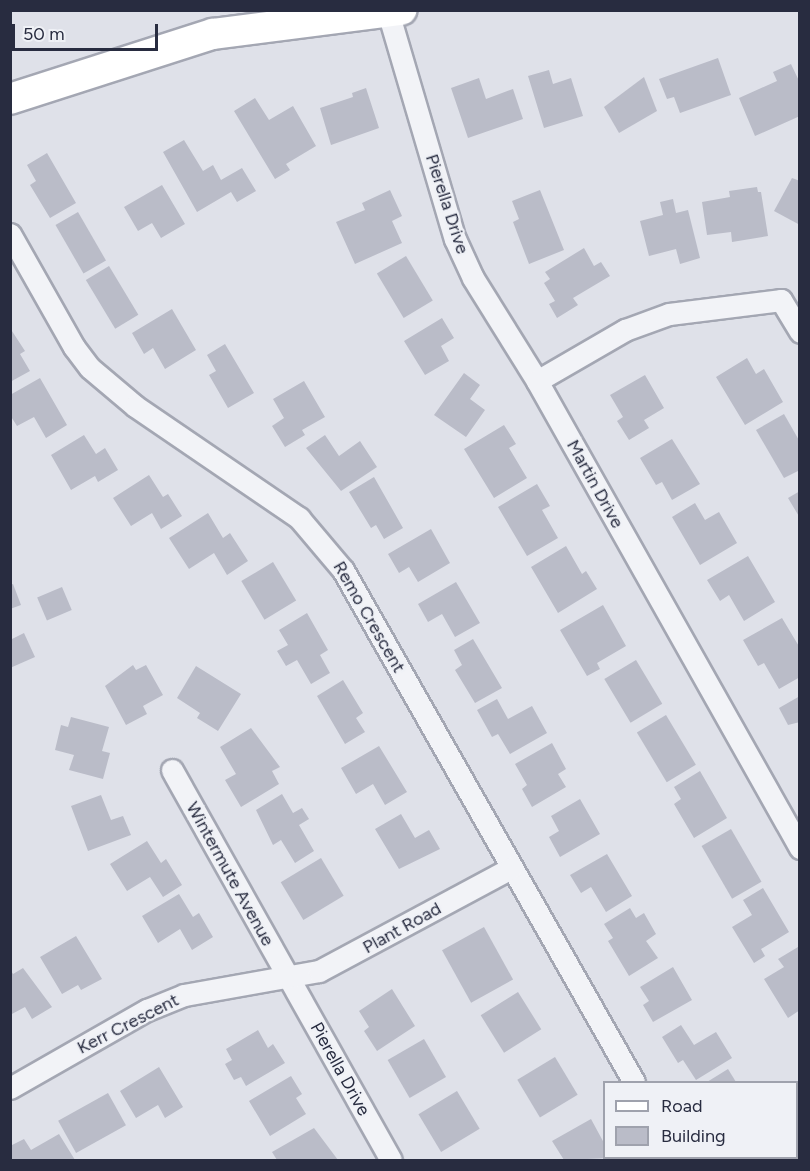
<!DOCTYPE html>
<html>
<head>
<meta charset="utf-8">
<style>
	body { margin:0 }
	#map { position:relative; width:810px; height:1171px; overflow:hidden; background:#dfe1e9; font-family:Figtree,sans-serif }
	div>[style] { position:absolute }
	.building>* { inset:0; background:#babcc8; transform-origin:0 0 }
	.roads { filter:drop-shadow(2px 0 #a4a7b3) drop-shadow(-2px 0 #a4a7b3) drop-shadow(0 2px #a4a7b3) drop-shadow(0 -2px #a4a7b3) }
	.minor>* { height:21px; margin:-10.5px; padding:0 10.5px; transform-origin:10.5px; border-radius:10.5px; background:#f2f3f7 }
	.secondary>* { height:30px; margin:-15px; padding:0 15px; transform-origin:15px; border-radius:15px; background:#fff }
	span { translate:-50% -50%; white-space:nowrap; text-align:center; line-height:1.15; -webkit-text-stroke:4.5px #eff1f6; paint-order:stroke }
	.street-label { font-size:18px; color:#282c40 }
	.frame { position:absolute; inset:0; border:12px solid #282c40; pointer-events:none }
	.legend { position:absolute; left:603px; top:1081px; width:195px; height:78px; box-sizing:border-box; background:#eff1f6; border:2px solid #9fa2ad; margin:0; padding:8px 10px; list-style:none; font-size:18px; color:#282c40 }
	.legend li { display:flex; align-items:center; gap:12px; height:30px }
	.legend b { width:30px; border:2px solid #9fa2ad }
	.scale { position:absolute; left:12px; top:24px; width:146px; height:27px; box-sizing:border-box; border:3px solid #282c40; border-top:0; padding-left:8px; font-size:18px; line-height:21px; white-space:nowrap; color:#282c40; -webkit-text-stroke:4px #eff1f6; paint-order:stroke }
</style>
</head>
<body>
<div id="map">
	<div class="building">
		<i style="clip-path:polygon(718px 58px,731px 95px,680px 113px,674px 97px,667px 99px,659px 79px)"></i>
		<i style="clip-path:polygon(791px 64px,800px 83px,800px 116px,755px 136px,739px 98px,777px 81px,773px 72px)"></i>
		<i style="clip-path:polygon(549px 70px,553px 84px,571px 78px,583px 116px,544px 128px,528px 76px)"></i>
		<i style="clip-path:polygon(644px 77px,657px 111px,619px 133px,604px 107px)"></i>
		<i style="clip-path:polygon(479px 78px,486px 99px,513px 89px,523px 119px,468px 138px,451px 88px)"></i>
		<i style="clip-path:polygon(366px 88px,379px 128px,331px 145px,320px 108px,353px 97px,352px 93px)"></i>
		<i style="clip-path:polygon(255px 98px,269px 120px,293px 106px,316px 146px,286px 164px,290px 170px,275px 179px,234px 111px)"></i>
		<i style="clip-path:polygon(184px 140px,203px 171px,213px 165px,221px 180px,242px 168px,256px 191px,237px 202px,231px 192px,197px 212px,163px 152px)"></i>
		<i style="clip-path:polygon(47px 153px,76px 203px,50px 218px,30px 185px,36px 181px,27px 165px)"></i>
		<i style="clip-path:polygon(792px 178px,800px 181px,800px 225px,774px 211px)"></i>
		<i style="clip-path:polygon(162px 185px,185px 224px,161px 238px,152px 223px,138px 231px,124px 207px)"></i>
		<i style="clip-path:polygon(757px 187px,758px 192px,761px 192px,768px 236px,732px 242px,731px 232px,707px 235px,702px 202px,730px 197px,729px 191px)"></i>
		<i style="clip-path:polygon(390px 190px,402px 216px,392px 221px,402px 243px,355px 264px,336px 222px,365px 210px,362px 203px)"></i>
		<i style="clip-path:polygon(540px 190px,564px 250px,529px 264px,513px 222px,519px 219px,512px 201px)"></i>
		<i style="clip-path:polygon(673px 199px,676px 213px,688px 210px,700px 258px,680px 264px,676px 249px,649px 256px,640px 221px,663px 215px,660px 202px)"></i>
		<i style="left:78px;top:212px;width:56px;height:26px;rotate:60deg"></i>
		<i style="clip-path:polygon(584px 248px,594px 266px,601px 262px,610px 276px,573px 298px,578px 305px,557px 318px,549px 304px,555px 301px,544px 283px,550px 279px,545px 272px)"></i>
		<i style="left:406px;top:256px;width:52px;height:34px;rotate:59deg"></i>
		<i style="left:109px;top:266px;width:57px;height:27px;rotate:59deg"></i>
		<i style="clip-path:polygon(172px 309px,196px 350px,165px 369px,153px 348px,144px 354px,132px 333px)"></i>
		<i style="clip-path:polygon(442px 318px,454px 338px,441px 346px,449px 361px,425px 375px,404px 341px)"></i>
		<i style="clip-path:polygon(10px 328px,25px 351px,20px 354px,30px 371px,10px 382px)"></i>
		<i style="clip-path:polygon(225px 344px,254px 393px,228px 408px,209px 375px,216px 371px,207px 355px)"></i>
		<i style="clip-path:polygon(747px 358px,756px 374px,764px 369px,783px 402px,745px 425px,716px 377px)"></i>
		<i style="clip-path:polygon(464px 373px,480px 385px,470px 399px,485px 410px,466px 437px,434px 415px)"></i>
		<i style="clip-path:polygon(645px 375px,664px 408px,644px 420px,649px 428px,629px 440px,617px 421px,623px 417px,610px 395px)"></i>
		<i style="clip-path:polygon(40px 378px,67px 425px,46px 438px,34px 417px,17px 426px,10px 415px,10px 395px)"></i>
		<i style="clip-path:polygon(304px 381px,325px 417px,302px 430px,305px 435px,285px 447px,272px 426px,284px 418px,273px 399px)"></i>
		<i style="clip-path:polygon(784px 414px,800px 442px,800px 470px,784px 478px,756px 430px)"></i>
		<i style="clip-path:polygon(504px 425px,516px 444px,509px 448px,527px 478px,494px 498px,464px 449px)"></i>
		<i style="clip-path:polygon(84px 435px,96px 454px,105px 448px,118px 470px,98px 482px,95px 476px,71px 490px,51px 455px)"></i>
		<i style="clip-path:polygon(325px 435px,339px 456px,360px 441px,377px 467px,341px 491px,306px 448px)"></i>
		<i style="clip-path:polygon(672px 439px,700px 484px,672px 500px,662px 482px,656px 485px,640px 458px)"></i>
		<i style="clip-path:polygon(149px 475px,163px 497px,168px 494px,182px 516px,161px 529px,152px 513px,131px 526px,113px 498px)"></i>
		<i style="clip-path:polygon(374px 477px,403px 528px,384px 539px,376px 525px,371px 528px,349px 492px)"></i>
		<i style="clip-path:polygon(537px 484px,550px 506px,542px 510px,558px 538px,527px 556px,498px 507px)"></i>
		<i style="clip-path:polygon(800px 491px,800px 518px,788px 498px)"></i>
		<i style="clip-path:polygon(695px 503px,705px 520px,719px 512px,737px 543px,700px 565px,672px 517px)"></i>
		<i style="clip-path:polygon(208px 513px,223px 538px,230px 533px,248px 561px,227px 575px,214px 553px,189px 569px,169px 538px)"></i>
		<i style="clip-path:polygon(431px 529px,450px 563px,418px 582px,409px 567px,399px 573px,388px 554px)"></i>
		<i style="clip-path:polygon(566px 546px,582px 574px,586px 571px,597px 589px,558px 613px,531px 567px)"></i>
		<i style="clip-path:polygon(748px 556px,775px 602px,744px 621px,729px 595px,720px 601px,707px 580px)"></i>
		<i style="left:273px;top:562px;width:45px;height:37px;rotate:59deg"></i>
		<i style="clip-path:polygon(456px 582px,480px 623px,455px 637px,442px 614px,428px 622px,418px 604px)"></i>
		<i style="clip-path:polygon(13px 584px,21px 605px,10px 609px,10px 585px)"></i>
		<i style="left:62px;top:587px;width:25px;height:27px;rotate:67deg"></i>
		<i style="clip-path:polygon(603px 605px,626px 646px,597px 663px,600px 669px,587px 676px,560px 630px)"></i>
		<i style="clip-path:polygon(307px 613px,328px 650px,320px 655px,330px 673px,311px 684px,297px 660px,286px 666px,277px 651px,288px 645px,279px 630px)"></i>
		<i style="clip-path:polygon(782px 618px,800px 648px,800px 677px,779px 689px,764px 663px,758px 666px,743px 640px)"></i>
		<i style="clip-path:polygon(24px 633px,35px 657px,10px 668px,10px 640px)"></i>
		<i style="clip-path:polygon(473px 639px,502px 688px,475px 703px,455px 670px,462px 665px,454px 650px)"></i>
		<i style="left:636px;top:660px;width:51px;height:37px;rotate:59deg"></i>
		<i style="clip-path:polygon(133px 665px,136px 670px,146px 665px,163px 695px,143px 706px,147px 714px,126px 725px,105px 686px)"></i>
		<i style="clip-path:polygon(196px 666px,241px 694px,218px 731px,197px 718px,200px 713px,177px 698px)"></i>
		<i style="clip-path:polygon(343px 680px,363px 713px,356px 718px,365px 732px,345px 744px,317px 696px)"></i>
		<i style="clip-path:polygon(800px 696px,800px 722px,788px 725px,779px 708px)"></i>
		<i style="clip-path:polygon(497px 699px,508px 719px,532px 706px,547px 733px,510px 754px,498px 734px,492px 737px,477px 710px)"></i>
		<i style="left:666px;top:715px;width:58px;height:34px;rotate:59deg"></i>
		<i style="clip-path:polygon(71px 717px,109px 727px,102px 751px,110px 753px,103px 779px,69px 770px,74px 755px,55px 750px,61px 725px,68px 727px)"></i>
		<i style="clip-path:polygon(251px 728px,280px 767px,272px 771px,279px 784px,241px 807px,225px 780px,236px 774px,220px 747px)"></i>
		<i style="clip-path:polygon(552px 743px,566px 769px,558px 774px,566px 787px,532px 807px,522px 789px,527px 785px,515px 764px)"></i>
		<i style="clip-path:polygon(379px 746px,407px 792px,385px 805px,373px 784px,356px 794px,341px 768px)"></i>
		<i style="clip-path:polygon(700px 771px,727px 818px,694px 838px,674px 804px,681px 799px,674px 787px)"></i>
		<i style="clip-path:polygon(282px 794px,293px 813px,302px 808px,309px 819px,299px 825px,314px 851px,295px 863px,281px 840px,273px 845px,256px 810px)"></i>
		<i style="clip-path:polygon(101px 795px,111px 820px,123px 816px,131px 835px,88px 851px,71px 806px)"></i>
		<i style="clip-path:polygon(580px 799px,600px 834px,560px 857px,549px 837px,559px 831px,551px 816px)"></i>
		<i style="clip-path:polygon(401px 814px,415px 838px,429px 830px,440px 849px,399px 869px,375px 829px)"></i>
		<i style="left:731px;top:829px;width:61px;height:34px;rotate:60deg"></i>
		<i style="clip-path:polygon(147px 841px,161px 863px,166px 859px,182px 885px,163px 897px,150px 877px,127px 891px,110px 864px)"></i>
		<i style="clip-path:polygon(607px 854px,632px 896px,606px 912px,591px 887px,581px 893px,570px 875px)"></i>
		<i style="left:321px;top:858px;width:44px;height:47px;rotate:59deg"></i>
		<i style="clip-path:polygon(763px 888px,789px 932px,761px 949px,765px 956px,754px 963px,732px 927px,752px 915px,743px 900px)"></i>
		<i style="clip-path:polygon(179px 894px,193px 917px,199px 913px,213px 937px,192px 950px,180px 929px,158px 943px,142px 916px)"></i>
		<i style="clip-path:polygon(630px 908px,636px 918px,644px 913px,656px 934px,646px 941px,658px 958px,629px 976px,608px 941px,613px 938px,604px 924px)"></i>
		<i style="left:484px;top:927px;width:60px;height:48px;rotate:61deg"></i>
		<i style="clip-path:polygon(76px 936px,102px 979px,81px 990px,78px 985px,62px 994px,40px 957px)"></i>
		<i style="clip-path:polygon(798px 947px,800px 1010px,788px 1018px,764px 979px,784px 967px,778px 959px)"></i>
		<i style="clip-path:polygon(673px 967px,692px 1000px,653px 1022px,643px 1005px,649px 1001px,640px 987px)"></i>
		<i style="clip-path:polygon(23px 968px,52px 1007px,32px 1019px,25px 1007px,10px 1015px,10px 969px,13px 974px)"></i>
		<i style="clip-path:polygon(392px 989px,415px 1026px,377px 1051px,364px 1031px,369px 1027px,359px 1011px)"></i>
		<i style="left:518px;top:992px;width:44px;height:44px;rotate:58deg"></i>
		<i style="clip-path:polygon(681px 1025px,694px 1045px,716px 1032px,732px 1058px,696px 1080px,683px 1060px,678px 1063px,662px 1037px)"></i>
		<i style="clip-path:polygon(258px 1030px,268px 1048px,273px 1044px,285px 1063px,246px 1086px,241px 1077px,234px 1080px,225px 1064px,232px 1060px,226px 1049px)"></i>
		<i style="left:424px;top:1039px;width:44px;height:42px;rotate:60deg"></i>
		<i style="left:555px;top:1057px;width:44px;height:44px;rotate:59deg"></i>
		<i style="clip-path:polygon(159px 1067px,183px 1107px,165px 1118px,158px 1105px,136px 1118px,120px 1091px)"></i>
		<i style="clip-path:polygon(728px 1069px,736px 1082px,707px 1082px)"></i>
		<i style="clip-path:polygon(291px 1076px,302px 1094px,296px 1098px,306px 1114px,270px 1136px,249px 1101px)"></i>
		<i style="left:457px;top:1091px;width:44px;height:45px;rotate:59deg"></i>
		<i style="left:108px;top:1093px;width:37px;height:57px;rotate:61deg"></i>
		<i style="clip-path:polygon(591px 1119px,604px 1143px,604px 1158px,611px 1158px,564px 1160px,552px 1141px)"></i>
		<i style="clip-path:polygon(314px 1128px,338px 1160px,277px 1160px,272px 1152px)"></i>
		<i style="clip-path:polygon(59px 1134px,75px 1160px,10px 1160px,10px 1146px,24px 1139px,31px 1150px)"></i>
	</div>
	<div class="roads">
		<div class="minor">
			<i style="left:388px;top:12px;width:237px;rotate:73.6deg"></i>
			<i style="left:455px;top:239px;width:43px;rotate:65.2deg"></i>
			<i style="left:473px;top:278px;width:121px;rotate:58.1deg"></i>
			<i style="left:537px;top:381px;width:536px;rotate:60.61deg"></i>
			<i style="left:10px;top:234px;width:130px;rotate:60.5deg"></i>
			<i style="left:74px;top:347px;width:26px;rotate:53deg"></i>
			<i style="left:90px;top:368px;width:59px;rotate:40.2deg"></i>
			<i style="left:135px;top:406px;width:199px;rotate:34.3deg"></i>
			<i style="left:299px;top:518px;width:68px;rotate:49.8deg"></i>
			<i style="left:343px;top:570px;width:589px;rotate:60.39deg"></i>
			<i style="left:537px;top:381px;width:102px;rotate:-30.1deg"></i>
			<i style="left:625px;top:330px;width:47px;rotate:-20deg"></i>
			<i style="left:669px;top:314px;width:113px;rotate:-7.1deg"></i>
			<i style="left:781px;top:300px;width:37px;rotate:59deg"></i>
			<i style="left:172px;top:770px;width:447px;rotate:60.7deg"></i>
			<i style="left:10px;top:1088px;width:158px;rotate:-29.7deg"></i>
			<i style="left:147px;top:1010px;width:40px;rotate:-22deg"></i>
			<i style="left:184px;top:995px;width:137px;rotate:-10.1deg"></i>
			<i style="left:319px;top:971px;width:218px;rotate:-28.2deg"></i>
			<i style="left:796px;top:1140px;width:4px;rotate:-27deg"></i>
			<i style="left:677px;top:1158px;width:2px;rotate:63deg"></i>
			<i style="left:759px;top:1160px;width:5px;rotate:-22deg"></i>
		</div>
		<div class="secondary">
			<i style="left:10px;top:99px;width:213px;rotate:-17.8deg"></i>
			<i style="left:213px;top:34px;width:190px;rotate:-7.3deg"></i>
		</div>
	</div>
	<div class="street-label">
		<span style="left:447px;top:204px;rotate:72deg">Pierella Drive</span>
		<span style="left:595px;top:484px;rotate:61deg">Martin Drive</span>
		<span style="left:369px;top:617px;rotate:60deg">Remo Crescent</span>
		<span style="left:230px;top:874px;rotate:61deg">Wintermute Avenue</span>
		<span style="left:402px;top:928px;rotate:-29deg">Plant Road</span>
		<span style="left:128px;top:1024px;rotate:-27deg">Kerr Crescent</span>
		<span style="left:340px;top:1069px;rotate:61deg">Pierella Drive</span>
	</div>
	<div class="frame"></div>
	<ul class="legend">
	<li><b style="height:8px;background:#fff"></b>Road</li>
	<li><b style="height:16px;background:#babcc8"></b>Building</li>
	</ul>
	<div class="scale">50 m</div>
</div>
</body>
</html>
